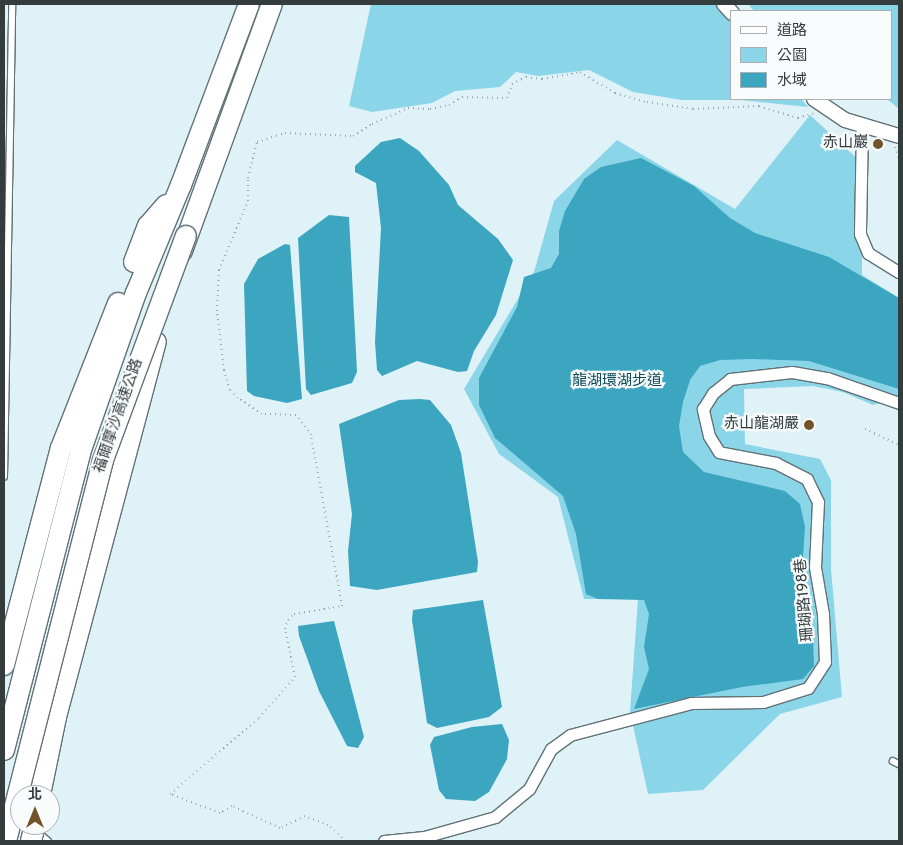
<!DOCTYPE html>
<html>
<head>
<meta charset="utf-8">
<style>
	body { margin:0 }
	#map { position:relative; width:903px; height:845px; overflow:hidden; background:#dff2f8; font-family:Overpass,"Noto Sans TC",sans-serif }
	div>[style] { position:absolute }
	.green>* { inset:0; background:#8bd5e9 }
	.water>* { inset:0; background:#3ca5bf }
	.path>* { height:2px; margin-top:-1px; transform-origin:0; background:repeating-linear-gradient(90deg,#99a7ab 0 1px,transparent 0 5px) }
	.roads { filter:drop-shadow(1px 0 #617176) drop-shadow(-1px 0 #617176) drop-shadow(0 1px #617176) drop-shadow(0 -1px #617176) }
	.service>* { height:5.5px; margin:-2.75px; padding:0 2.75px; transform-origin:2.75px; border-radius:2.75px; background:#fff }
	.minor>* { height:11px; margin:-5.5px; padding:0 5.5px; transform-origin:5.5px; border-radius:5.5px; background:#fff }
	.tertiary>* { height:14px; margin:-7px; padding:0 7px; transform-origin:7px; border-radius:7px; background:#fff }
	.motorway>* { height:20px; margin:-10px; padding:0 10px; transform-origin:10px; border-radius:10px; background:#fff }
	.bridges { filter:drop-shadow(1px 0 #617176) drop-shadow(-1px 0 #617176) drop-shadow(0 1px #617176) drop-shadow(0 -1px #617176) }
	.motorway-bridge>* { height:20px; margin:-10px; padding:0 10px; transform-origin:10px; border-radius:10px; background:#fff }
	.dots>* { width:14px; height:14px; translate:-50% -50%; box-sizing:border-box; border:2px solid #f9fcfd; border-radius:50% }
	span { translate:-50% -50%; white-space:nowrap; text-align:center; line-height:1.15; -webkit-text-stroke:4.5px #f9fcfd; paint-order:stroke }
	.poi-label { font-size:15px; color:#353c3e }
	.right { translate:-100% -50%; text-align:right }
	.park-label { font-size:15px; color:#0d4a58 }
	.street-label { font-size:15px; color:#353c3e }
	.frame { position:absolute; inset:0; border:5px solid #353c3e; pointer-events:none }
	.legend { position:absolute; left:730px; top:10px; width:162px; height:90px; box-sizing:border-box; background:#f9fcfd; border:1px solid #abafb1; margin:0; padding:6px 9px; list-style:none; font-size:15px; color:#353c3e }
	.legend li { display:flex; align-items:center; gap:10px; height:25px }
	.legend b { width:25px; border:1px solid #abafb1 }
	.north { position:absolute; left:10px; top:785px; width:50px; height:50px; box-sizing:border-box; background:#f9fcfd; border:1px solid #abafb1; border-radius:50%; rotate:0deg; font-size:14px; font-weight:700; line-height:20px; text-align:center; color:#353c3e }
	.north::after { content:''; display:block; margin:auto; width:18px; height:22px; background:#735429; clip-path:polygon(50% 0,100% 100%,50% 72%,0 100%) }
</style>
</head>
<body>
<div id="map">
	<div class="green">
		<i style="clip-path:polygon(371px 4px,718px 4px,732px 21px,732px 99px,801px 99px,808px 107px,741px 100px,682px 100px,633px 92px,589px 70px,538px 76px,516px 72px,500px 87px,455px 91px,432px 103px,372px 112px,349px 106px)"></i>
		<i style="clip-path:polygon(748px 4px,899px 4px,899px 109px,887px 99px,892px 99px,892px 11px,754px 11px)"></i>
		<i style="clip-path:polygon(810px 115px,862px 163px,862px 275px,899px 298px,899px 397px,873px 405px,843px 392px,813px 386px,744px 389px,745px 444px,820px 459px,831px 480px,831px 569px,842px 697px,780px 714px,703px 790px,648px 794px,630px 712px,638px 599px,584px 599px,558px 497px,499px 454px,464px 389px,534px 272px,554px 201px,617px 140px,735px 209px)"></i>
	</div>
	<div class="water">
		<i style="clip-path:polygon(400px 138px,419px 151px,449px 185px,458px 205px,498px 239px,513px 260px,496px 315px,474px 351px,467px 371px,458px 372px,417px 361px,382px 376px,377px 370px,375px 342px,381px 228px,376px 183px,355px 172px,355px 166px,381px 142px)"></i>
		<i style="clip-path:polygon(641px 158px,694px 186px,730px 218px,755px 233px,829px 257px,899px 298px,899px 389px,809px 361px,752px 359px,720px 360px,700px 366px,690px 380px,683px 402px,679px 426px,683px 452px,704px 472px,785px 491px,800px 504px,805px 527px,802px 571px,812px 612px,814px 666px,803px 679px,742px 687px,634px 709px,649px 669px,644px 647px,649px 614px,644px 600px,598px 599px,586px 594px,576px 534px,563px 496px,495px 438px,479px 405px,479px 378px,517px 307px,524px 277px,551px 268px,559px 254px,559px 231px,565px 211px,584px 179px,601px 167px)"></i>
		<i style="clip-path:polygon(329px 215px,349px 217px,357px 372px,352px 383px,311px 395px,306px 389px,298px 238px)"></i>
		<i style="clip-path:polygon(285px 244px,290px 245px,302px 399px,287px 403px,254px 396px,247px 391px,244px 284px,258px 259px)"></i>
		<i style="clip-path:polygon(420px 399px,430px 400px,451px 425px,461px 453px,478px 562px,477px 572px,377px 590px,350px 586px,348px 551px,352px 514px,339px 424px,399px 400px)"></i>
		<i style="clip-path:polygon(483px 600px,502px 707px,489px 717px,437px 728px,427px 723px,412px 620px,413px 610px)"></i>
		<i style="clip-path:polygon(334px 621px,364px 737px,358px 748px,347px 746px,319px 691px,299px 636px,298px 626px)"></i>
		<i style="clip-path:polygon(502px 724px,509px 740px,507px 759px,489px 792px,475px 801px,446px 799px,439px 790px,430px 745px,434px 737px,472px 727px)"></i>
	</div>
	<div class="path">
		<i style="left:895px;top:147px;width:13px;rotate:72deg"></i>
		<i style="left:865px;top:429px;width:38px;rotate:25deg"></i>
		<i style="left:346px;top:841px;width:24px;rotate:-138deg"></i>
		<i style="left:328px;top:825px;width:25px;rotate:-159deg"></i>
		<i style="left:305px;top:816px;width:28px;rotate:154deg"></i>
		<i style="left:280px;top:828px;width:53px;rotate:-155.4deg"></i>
		<i style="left:232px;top:806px;width:14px;rotate:150deg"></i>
		<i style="left:220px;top:813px;width:53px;rotate:-159.2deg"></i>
		<i style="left:170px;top:794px;width:117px;rotate:-40.5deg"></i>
		<i style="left:259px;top:718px;width:55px;rotate:-48.7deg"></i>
		<i style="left:295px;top:677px;width:49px;rotate:-101.8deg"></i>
		<i style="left:285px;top:629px;width:9px;rotate:-72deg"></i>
		<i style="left:288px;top:620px;width:8px;rotate:-45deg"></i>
		<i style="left:294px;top:614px;width:49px;rotate:-9.5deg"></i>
		<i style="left:342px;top:606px;width:174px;rotate:-100.3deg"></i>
		<i style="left:311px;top:435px;width:25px;rotate:-127deg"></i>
		<i style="left:296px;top:415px;width:34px;rotate:-178deg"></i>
		<i style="left:262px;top:414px;width:29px;rotate:-146deg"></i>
		<i style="left:238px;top:398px;width:11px;rotate:-135deg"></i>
		<i style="left:230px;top:390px;width:21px;rotate:-107deg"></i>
		<i style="left:224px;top:370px;width:59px;rotate:-96.8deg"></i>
		<i style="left:217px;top:311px;width:41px;rotate:-87.2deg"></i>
		<i style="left:219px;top:270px;width:75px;rotate:-67.2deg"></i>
		<i style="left:248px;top:201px;width:23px;rotate:-90deg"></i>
		<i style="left:248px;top:178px;width:37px;rotate:-76deg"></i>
		<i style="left:257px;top:142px;width:29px;rotate:-18deg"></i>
		<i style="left:285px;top:133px;width:68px;rotate:2.5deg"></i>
		<i style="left:353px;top:136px;width:22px;rotate:-32deg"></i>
		<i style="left:372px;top:124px;width:39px;rotate:-24deg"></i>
		<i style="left:408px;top:108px;width:22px;rotate:3deg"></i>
		<i style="left:430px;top:109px;width:19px;rotate:-12deg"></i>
		<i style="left:449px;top:105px;width:15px;rotate:-32deg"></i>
		<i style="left:462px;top:97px;width:45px;rotate:1.3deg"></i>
		<i style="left:507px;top:98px;width:15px;rotate:-70deg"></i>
		<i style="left:512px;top:84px;width:16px;rotate:-27deg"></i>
		<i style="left:526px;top:77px;width:16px;rotate:7deg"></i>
		<i style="left:542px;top:79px;width:39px;rotate:-10deg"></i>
		<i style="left:580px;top:72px;width:41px;rotate:31deg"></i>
		<i style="left:615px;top:93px;width:33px;rotate:16deg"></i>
		<i style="left:647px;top:102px;width:47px;rotate:8.7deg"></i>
		<i style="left:693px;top:109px;width:66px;rotate:-2.6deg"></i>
		<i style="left:759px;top:106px;width:41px;rotate:17.1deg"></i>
		<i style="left:798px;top:118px;width:18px;rotate:-16deg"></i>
	</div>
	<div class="roads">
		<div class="service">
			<i style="left:4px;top:477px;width:473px;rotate:-89deg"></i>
			<i style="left:893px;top:761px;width:7px;rotate:27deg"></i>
			<i style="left:37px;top:831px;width:15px;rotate:42deg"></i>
		</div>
		<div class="minor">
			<i style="left:862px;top:127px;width:107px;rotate:91.1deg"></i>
			<i style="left:860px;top:234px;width:21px;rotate:67deg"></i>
			<i style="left:868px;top:253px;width:36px;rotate:32deg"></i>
			<i style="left:384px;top:841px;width:40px;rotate:-5.7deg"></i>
			<i style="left:424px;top:837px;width:74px;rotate:-15.7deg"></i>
			<i style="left:495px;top:817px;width:44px;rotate:-39.5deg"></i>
			<i style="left:529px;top:789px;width:46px;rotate:-61.2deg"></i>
			<i style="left:551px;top:749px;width:24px;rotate:-36deg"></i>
			<i style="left:570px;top:735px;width:125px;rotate:-14.8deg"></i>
			<i style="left:691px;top:703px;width:72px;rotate:-0.8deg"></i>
			<i style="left:763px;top:702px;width:47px;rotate:-17.3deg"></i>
			<i style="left:808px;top:688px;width:31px;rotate:-57deg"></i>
			<i style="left:825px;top:662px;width:48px;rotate:-92.4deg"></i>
			<i style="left:823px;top:614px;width:48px;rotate:-99.7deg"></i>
			<i style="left:815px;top:567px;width:65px;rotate:-87.4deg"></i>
			<i style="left:818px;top:502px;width:25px;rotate:-116deg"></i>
			<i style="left:807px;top:479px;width:35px;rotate:-153deg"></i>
			<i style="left:776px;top:463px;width:58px;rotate:-169.1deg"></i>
			<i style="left:719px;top:452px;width:19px;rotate:-122deg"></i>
			<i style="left:709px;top:436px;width:28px;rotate:-103deg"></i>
			<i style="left:703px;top:409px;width:19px;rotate:-58deg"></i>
			<i style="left:713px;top:393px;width:22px;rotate:-39deg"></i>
			<i style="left:730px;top:379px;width:62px;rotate:-6.4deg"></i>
			<i style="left:792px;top:372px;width:36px;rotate:10deg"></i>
			<i style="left:827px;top:378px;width:76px;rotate:19.1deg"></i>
		</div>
		<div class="tertiary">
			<i style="left:724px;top:4px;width:12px;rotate:48deg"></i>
			<i style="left:814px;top:99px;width:37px;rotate:34deg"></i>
			<i style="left:845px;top:120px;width:56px;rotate:16.5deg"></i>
		</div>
		<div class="motorway">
			<i style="left:182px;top:251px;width:263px;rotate:-70deg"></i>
			<i style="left:134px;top:262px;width:39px;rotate:-69deg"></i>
			<i style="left:148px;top:226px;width:28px;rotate:-49deg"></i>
			<i style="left:4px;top:665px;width:224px;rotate:-75.3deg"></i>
			<i style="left:61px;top:448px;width:156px;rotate:-68.5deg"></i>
			<i style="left:4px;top:750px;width:313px;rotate:-75.6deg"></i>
			<i style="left:82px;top:447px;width:163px;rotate:-70.7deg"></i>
			<i style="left:136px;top:293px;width:117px;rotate:-67.4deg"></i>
			<i style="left:181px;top:185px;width:193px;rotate:-69.4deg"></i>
			<i style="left:40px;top:795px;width:80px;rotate:-78.4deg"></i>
			<i style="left:56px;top:717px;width:388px;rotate:-75.1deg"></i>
		</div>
	</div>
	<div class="bridges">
		<div class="motorway-bridge">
			<i style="left:6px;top:841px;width:393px;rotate:-75.7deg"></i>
			<i style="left:103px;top:460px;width:239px;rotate:-69.7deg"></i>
			<i style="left:31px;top:841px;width:16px;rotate:-76deg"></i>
		</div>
	</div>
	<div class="dots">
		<i style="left:878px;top:144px;background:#735429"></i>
		<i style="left:809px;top:425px;background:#735429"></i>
	</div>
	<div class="poi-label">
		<span class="right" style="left:868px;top:144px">赤山巖</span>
		<span class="right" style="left:799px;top:425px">赤山龍湖嚴</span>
	</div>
	<div class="park-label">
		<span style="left:617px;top:382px">龍湖環湖步道</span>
	</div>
	<div class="street-label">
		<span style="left:119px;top:416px;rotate:-71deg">福爾摩沙高速公路</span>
		<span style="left:805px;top:600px;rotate:-95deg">珊瑚路198巷</span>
	</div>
	<div class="frame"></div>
	<ul class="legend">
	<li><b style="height:6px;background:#fff"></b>道路</li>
	<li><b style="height:14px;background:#8bd5e9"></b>公園</li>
	<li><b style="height:14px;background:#3ca5bf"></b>水域</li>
	</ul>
	<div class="north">北</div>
</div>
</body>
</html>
